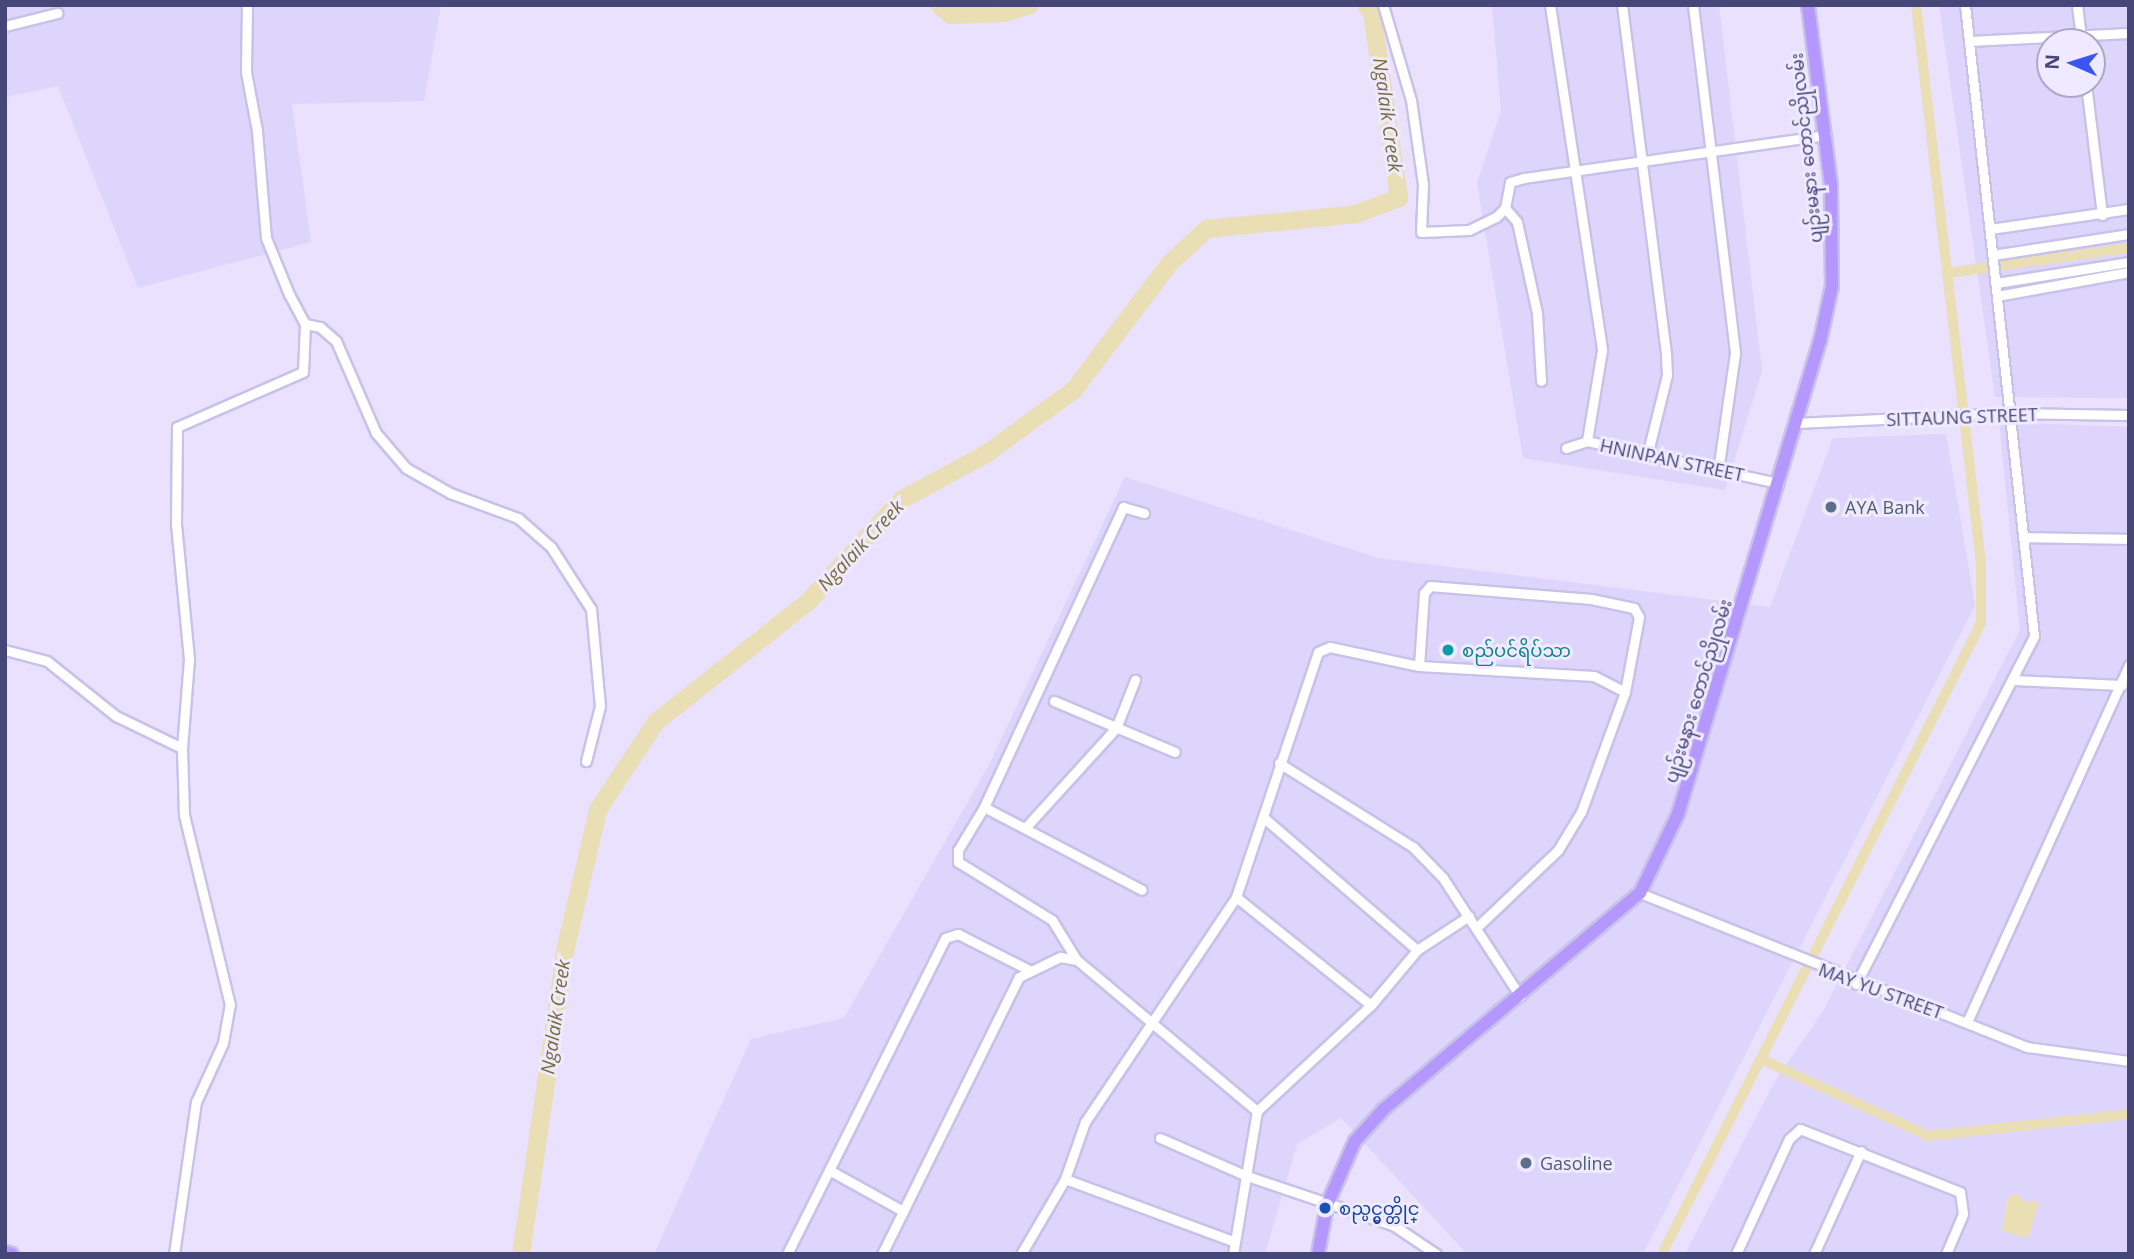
<!DOCTYPE html>
<html>
<head>
<meta charset="utf-8">
<style>
	body { margin:0 }
	#map { position:relative; width:2134px; height:1259px; overflow:hidden; background:#e9e1fe; font-family:"Open Sans","Noto Sans Myanmar",sans-serif }
	div>[style] { position:absolute }
	.residential>* { inset:0; background:#ddd5fb }
	.water>* { inset:0; background:#e9deb4 }
	.canal>* { height:10px; margin:-5px; padding:0 5px; transform-origin:5px; border-radius:5px; background:#e9deb4 }
	.river>* { height:18px; margin:-9px; padding:0 9px; transform-origin:9px; border-radius:9px; background:#e9deb4 }
	.roads { filter:drop-shadow(2px 0 #c7c2e8) drop-shadow(-2px 0 #c7c2e8) drop-shadow(0 2px #c7c2e8) drop-shadow(0 -2px #c7c2e8) }
	.minor>* { height:9px; margin:-4.5px; padding:0 4.5px; transform-origin:4.5px; border-radius:4.5px; background:#fff }
	.major>* { height:12px; margin:-6px; padding:0 6px; transform-origin:6px; border-radius:6px; background:#b498ff }
	.dots>* { width:19px; height:19px; translate:-50% -50%; box-sizing:border-box; border:4px solid #efeaff; border-radius:50% }
	span { translate:-50% -50%; white-space:nowrap; text-align:center; line-height:1.15; -webkit-text-stroke:6px #efeaff; paint-order:stroke }
	.street-label { font-size:18px; color:#464678 }
	.service-label { font-size:18px; color:#4e5e75 }
	.left { translate:0 -50%; text-align:left }
	.culture-label { font-size:18px; color:#0d838f }
	.transit-label { font-size:18px; color:#164399 }
	.water-label { font-size:19px; color:#776b36; font-style:italic }
	.frame { position:absolute; inset:0; border:7px solid #464678; pointer-events:none }
	.north { position:absolute; left:2036px; top:28px; width:70px; height:70px; box-sizing:border-box; background:#efeaff; border:2px solid #aba8c9; border-radius:50%; rotate:273deg; font-size:19px; font-weight:700; line-height:28px; text-align:center; color:#464678 }
	.north::after { content:''; display:block; margin:auto; width:24px; height:32px; background:#3c54f2; clip-path:polygon(50% 0,100% 100%,50% 72%,0 100%) }
</style>
</head>
<body>
<div id="map">
	<div class="residential">
		<i style="clip-path:polygon(5px 5px,441px 5px,424px 101px,292px 104px,311px 242px,138px 288px,58px 86px,5px 97px)"></i>
		<i style="clip-path:polygon(1492px 5px,1719px 5px,1762px 371px,1725px 490px,1523px 458px,1477px 183px,1501px 111px)"></i>
		<i style="clip-path:polygon(evenodd,1939px 5px,2129px 5px,2129px 398px,1995px 397px,1939px 5px,2050px 42px,2092px 42px,2092px 84px,2050px 84px,2050px 42px)"></i>
		<i style="clip-path:polygon(1999px 422px,2129px 427px,2129px 1254px,1685px 1254px,1774px 1083px,1823px 1011px,2020px 630px)"></i>
		<i style="clip-path:polygon(1946px 434px,1975px 605px,1643px 1254px,1467px 1254px,1341px 1118px,1297px 1144px,1265px 1254px,654px 1254px,751px 1039px,844px 1018px,989px 765px,1125px 477px,1378px 558px,1770px 607px,1833px 438px)"></i>
	</div>
	<div class="water">
		<i style="clip-path:polygon(2016px 1194px,2026px 1202px,2039px 1201px,2028px 1238px,2002px 1231px,2007px 1198px)"></i>
	</div>
	<div class="canal">
		<i style="left:1948px;top:273px;width:183px;rotate:-7.9deg"></i>
		<i style="left:1763px;top:1060px;width:182px;rotate:24.7deg"></i>
		<i style="left:1928px;top:1136px;width:202px;rotate:-6.2deg"></i>
		<i style="left:1662px;top:1254px;width:707px;rotate:-63.18deg"></i>
		<i style="left:1981px;top:623px;width:59px;rotate:-90deg"></i>
		<i style="left:1981px;top:564px;width:563px;rotate:-96.63deg"></i>
	</div>
	<div class="river">
		<i style="left:939px;top:5px;width:16px;rotate:40deg"></i>
		<i style="left:951px;top:15px;width:54px;rotate:-2.1deg"></i>
		<i style="left:1005px;top:13px;width:26px;rotate:-18deg"></i>
		<i style="left:521px;top:1254px;width:306px;rotate:-81.7deg"></i>
		<i style="left:565px;top:951px;width:145px;rotate:-76.8deg"></i>
		<i style="left:598px;top:810px;width:105px;rotate:-56.6deg"></i>
		<i style="left:656px;top:722px;width:194px;rotate:-38.3deg"></i>
		<i style="left:808px;top:602px;width:138px;rotate:-47.6deg"></i>
		<i style="left:901px;top:500px;width:97px;rotate:-28.4deg"></i>
		<i style="left:986px;top:454px;width:109px;rotate:-36deg"></i>
		<i style="left:1074px;top:390px;width:159px;rotate:-52.9deg"></i>
		<i style="left:1170px;top:263px;width:50px;rotate:-42.6deg"></i>
		<i style="left:1207px;top:229px;width:150px;rotate:-5.7deg"></i>
		<i style="left:1356px;top:214px;width:46px;rotate:-20.4deg"></i>
		<i style="left:1399px;top:198px;width:188px;rotate:-98.3deg"></i>
		<i style="left:1372px;top:12px;width:9px;rotate:-131deg"></i>
	</div>
	<div class="roads">
		<div class="minor">
			<i style="left:247px;top:5px;width:67px;rotate:90.9deg"></i>
			<i style="left:246px;top:72px;width:60px;rotate:79.4deg"></i>
			<i style="left:257px;top:131px;width:107px;rotate:85.2deg"></i>
			<i style="left:266px;top:238px;width:61px;rotate:67.7deg"></i>
			<i style="left:289px;top:294px;width:34px;rotate:62deg"></i>
			<i style="left:305px;top:324px;width:15px;rotate:11deg"></i>
			<i style="left:320px;top:327px;width:21px;rotate:41deg"></i>
			<i style="left:336px;top:341px;width:100px;rotate:66.5deg"></i>
			<i style="left:376px;top:433px;width:46px;rotate:49.4deg"></i>
			<i style="left:406px;top:468px;width:51px;rotate:29.6deg"></i>
			<i style="left:450px;top:493px;width:72px;rotate:20.2deg"></i>
			<i style="left:518px;top:518px;width:44px;rotate:41.3deg"></i>
			<i style="left:551px;top:547px;width:74px;rotate:57.2deg"></i>
			<i style="left:591px;top:609px;width:97px;rotate:84.7deg"></i>
			<i style="left:600px;top:706px;width:57px;rotate:104.3deg"></i>
			<i style="left:1383px;top:5px;width:99px;rotate:73.6deg"></i>
			<i style="left:1411px;top:100px;width:85px;rotate:81.9deg"></i>
			<i style="left:1423px;top:184px;width:48px;rotate:92.4deg"></i>
			<i style="left:1421px;top:232px;width:48px;rotate:-2.4deg"></i>
			<i style="left:1469px;top:230px;width:30px;rotate:-26deg"></i>
			<i style="left:1496px;top:217px;width:13px;rotate:-45deg"></i>
			<i style="left:1505px;top:208px;width:26px;rotate:-79deg"></i>
			<i style="left:1510px;top:182px;width:15px;rotate:-16deg"></i>
			<i style="left:1524px;top:178px;width:305px;rotate:-8.1deg"></i>
			<i style="left:1550px;top:5px;width:349px;rotate:81.4deg"></i>
			<i style="left:1602px;top:350px;width:92px;rotate:99.4deg"></i>
			<i style="left:1622px;top:5px;width:353px;rotate:82.8deg"></i>
			<i style="left:1666px;top:355px;width:20px;rotate:87deg"></i>
			<i style="left:1667px;top:375px;width:83px;rotate:103.9deg"></i>
			<i style="left:1693px;top:5px;width:351px;rotate:83.1deg"></i>
			<i style="left:1735px;top:353px;width:119px;rotate:98.2deg"></i>
			<i style="left:2077px;top:5px;width:35px;rotate:83deg"></i>
			<i style="left:5px;top:26px;width:54px;rotate:-14deg"></i>
			<i style="left:1969px;top:41px;width:160px;rotate:-2.9deg"></i>
			<i style="left:2086px;top:84px;width:132px;rotate:83deg"></i>
			<i style="left:1505px;top:208px;width:18px;rotate:49deg"></i>
			<i style="left:1517px;top:222px;width:93px;rotate:77.6deg"></i>
			<i style="left:1537px;top:313px;width:68px;rotate:86.6deg"></i>
			<i style="left:1990px;top:229px;width:140px;rotate:-8.2deg"></i>
			<i style="left:1993px;top:255px;width:138px;rotate:-8.8deg"></i>
			<i style="left:1996px;top:283px;width:135px;rotate:-9deg"></i>
			<i style="left:1997px;top:296px;width:134px;rotate:-10.3deg"></i>
			<i style="left:1796px;top:423px;width:214px;rotate:-2.7deg"></i>
			<i style="left:2010px;top:413px;width:119px;rotate:1deg"></i>
			<i style="left:1566px;top:448px;width:22px;rotate:-18deg"></i>
			<i style="left:1587px;top:441px;width:196px;rotate:12.4deg"></i>
			<i style="left:2023px;top:537px;width:106px;rotate:1.1deg"></i>
			<i style="left:5px;top:650px;width:43px;rotate:14.7deg"></i>
			<i style="left:47px;top:661px;width:88px;rotate:38.6deg"></i>
			<i style="left:116px;top:716px;width:73px;rotate:25.9deg"></i>
			<i style="left:1419px;top:666px;width:73px;rotate:-86.1deg"></i>
			<i style="left:1424px;top:593px;width:9px;rotate:-49deg"></i>
			<i style="left:1430px;top:586px;width:162px;rotate:4.6deg"></i>
			<i style="left:1591px;top:599px;width:44px;rotate:11.8deg"></i>
			<i style="left:1634px;top:608px;width:10px;rotate:61deg"></i>
			<i style="left:1639px;top:617px;width:76px;rotate:100.6deg"></i>
			<i style="left:1625px;top:692px;width:128px;rotate:110.1deg"></i>
			<i style="left:1581px;top:812px;width:44px;rotate:121.2deg"></i>
			<i style="left:1558px;top:850px;width:113px;rotate:136.4deg"></i>
			<i style="left:2013px;top:680px;width:109px;rotate:2.6deg"></i>
			<i style="left:1054px;top:701px;width:131px;rotate:22.9deg"></i>
			<i style="left:1279px;top:763px;width:158px;rotate:32.1deg"></i>
			<i style="left:1413px;top:847px;width:43px;rotate:45.9deg"></i>
			<i style="left:1443px;top:878px;width:141px;rotate:56.9deg"></i>
			<i style="left:984px;top:807px;width:178px;rotate:27.7deg"></i>
			<i style="left:1263px;top:817px;width:203px;rotate:40.8deg"></i>
			<i style="left:1025px;top:828px;width:135px;rotate:-47.7deg"></i>
			<i style="left:1116px;top:728px;width:52px;rotate:-68.4deg"></i>
			<i style="left:1640px;top:893px;width:417px;rotate:21.7deg"></i>
			<i style="left:2027px;top:1047px;width:103px;rotate:7.8deg"></i>
			<i style="left:1236px;top:897px;width:173px;rotate:38.7deg"></i>
			<i style="left:1076px;top:959px;width:46px;rotate:-121.6deg"></i>
			<i style="left:1052px;top:920px;width:110px;rotate:-148.3deg"></i>
			<i style="left:958px;top:862px;width:12px;rotate:-90deg"></i>
			<i style="left:958px;top:850px;width:50px;rotate:-58.8deg"></i>
			<i style="left:984px;top:807px;width:331px;rotate:-65.1deg"></i>
			<i style="left:1123px;top:507px;width:22px;rotate:16deg"></i>
			<i style="left:1856px;top:984px;width:391px;rotate:-62.9deg"></i>
			<i style="left:2034px;top:636px;width:635px;rotate:-96.24deg"></i>
			<i style="left:1967px;top:1022px;width:392px;rotate:-65.6deg"></i>
			<i style="left:1160px;top:1138px;width:95px;rotate:23.6deg"></i>
			<i style="left:1247px;top:1176px;width:154px;rotate:18.6deg"></i>
			<i style="left:1393px;top:1225px;width:52px;rotate:34deg"></i>
			<i style="left:829px;top:1170px;width:85px;rotate:29deg"></i>
			<i style="left:1065px;top:1179px;width:181px;rotate:20.3deg"></i>
			<i style="left:174px;top:1254px;width:154px;rotate:-81.8deg"></i>
			<i style="left:196px;top:1102px;width:65px;rotate:-65.4deg"></i>
			<i style="left:223px;top:1043px;width:39px;rotate:-80deg"></i>
			<i style="left:230px;top:1005px;width:195px;rotate:-103.6deg"></i>
			<i style="left:184px;top:815px;width:67px;rotate:-91.7deg"></i>
			<i style="left:182px;top:748px;width:89px;rotate:-85.5deg"></i>
			<i style="left:189px;top:659px;width:137px;rotate:-95.5deg"></i>
			<i style="left:176px;top:523px;width:96px;rotate:-89.4deg"></i>
			<i style="left:177px;top:427px;width:137px;rotate:-23.6deg"></i>
			<i style="left:303px;top:372px;width:48px;rotate:-87.6deg"></i>
			<i style="left:787px;top:1254px;width:353px;rotate:-63.4deg"></i>
			<i style="left:945px;top:938px;width:14px;rotate:-17deg"></i>
			<i style="left:958px;top:934px;width:82px;rotate:26.9deg"></i>
			<i style="left:882px;top:1254px;width:309px;rotate:-63.7deg"></i>
			<i style="left:1019px;top:977px;width:46px;rotate:-26deg"></i>
			<i style="left:1060px;top:957px;width:17px;rotate:10deg"></i>
			<i style="left:1077px;top:960px;width:235px;rotate:40deg"></i>
			<i style="left:1021px;top:1254px;width:87px;rotate:-59.6deg"></i>
			<i style="left:1065px;top:1179px;width:60px;rotate:-70.7deg"></i>
			<i style="left:1085px;top:1122px;width:271px;rotate:-56.1deg"></i>
			<i style="left:1236px;top:897px;width:258px;rotate:-71.5deg"></i>
			<i style="left:1318px;top:652px;width:13px;rotate:-23deg"></i>
			<i style="left:1330px;top:647px;width:91px;rotate:12.1deg"></i>
			<i style="left:1419px;top:666px;width:175px;rotate:3.3deg"></i>
			<i style="left:1594px;top:676px;width:35px;rotate:27deg"></i>
			<i style="left:1233px;top:1254px;width:145px;rotate:-80.5deg"></i>
			<i style="left:1257px;top:1111px;width:156px;rotate:-42.9deg"></i>
			<i style="left:1371px;top:1005px;width:72px;rotate:-50.1deg"></i>
			<i style="left:1417px;top:950px;width:62px;rotate:-33.2deg"></i>
			<i style="left:1736px;top:1254px;width:127px;rotate:-65.3deg"></i>
			<i style="left:1789px;top:1139px;width:15px;rotate:-42deg"></i>
			<i style="left:1800px;top:1129px;width:172px;rotate:21.5deg"></i>
			<i style="left:1960px;top:1192px;width:22px;rotate:82deg"></i>
			<i style="left:1963px;top:1214px;width:43px;rotate:113deg"></i>
			<i style="left:1814px;top:1254px;width:113px;rotate:-65.5deg"></i>
		</div>
		<div class="major">
			<i style="left:5px;top:1252px;width:7px;rotate:16deg"></i>
			<i style="left:1318px;top:1254px;width:50px;rotate:-79.6deg"></i>
			<i style="left:1327px;top:1205px;width:70px;rotate:-66.4deg"></i>
			<i style="left:1355px;top:1141px;width:43px;rotate:-47.8deg"></i>
			<i style="left:1384px;top:1109px;width:335px;rotate:-40.2deg"></i>
			<i style="left:1640px;top:893px;width:88px;rotate:-64.3deg"></i>
			<i style="left:1678px;top:814px;width:494px;rotate:-73.3deg"></i>
			<i style="left:1820px;top:341px;width:56px;rotate:-77.7deg"></i>
			<i style="left:1832px;top:286px;width:101px;rotate:-90.6deg"></i>
			<i style="left:1831px;top:185px;width:181px;rotate:-97.3deg"></i>
		</div>
	</div>
	<div class="dots">
		<i style="left:1831px;top:507px;background:#5c6f8a"></i>
		<i style="left:1448px;top:650px;background:#0f9aa8"></i>
		<i style="left:1526px;top:1163px;background:#5c6f8a"></i>
		<i style="left:1325px;top:1208px;background:#1a4fb4"></i>
	</div>
	<div class="street-label">
		<span style="left:1806px;top:148px;rotate:-96deg">ပျဉ်းမနား တောင်ညိုလမ်း</span>
		<span style="left:1962px;top:417px;rotate:-2deg">SITTAUNG STREET</span>
		<span style="left:1672px;top:460px;rotate:12deg">HNINPAN STREET</span>
		<span style="left:1698px;top:691px;rotate:-73deg">ပျဉ်းမနား တောင်ညိုလမ်း</span>
		<span style="left:1881px;top:991px;rotate:20deg">MAY YU STREET</span>
	</div>
	<div class="service-label">
		<span class="left" style="left:1845px;top:507px">AYA Bank</span>
		<span class="left" style="left:1540px;top:1163px">Gasoline</span>
	</div>
	<div class="culture-label">
		<span class="left" style="left:1462px;top:650px">စည်ပင်ရိပ်သာ</span>
	</div>
	<div class="transit-label">
		<span class="left" style="left:1339px;top:1208px">စည္ပင္မွတ္တိုင္</span>
	</div>
	<div class="water-label">
		<span style="left:1387px;top:115px;rotate:82deg">Ngalaik Creek</span>
		<span style="left:861px;top:546px;rotate:-47deg">Ngalaik Creek</span>
		<span style="left:556px;top:1017px;rotate:-82deg">Ngalaik Creek</span>
	</div>
	<div class="frame"></div>
	<div class="north">N</div>
</div>
</body>
</html>
